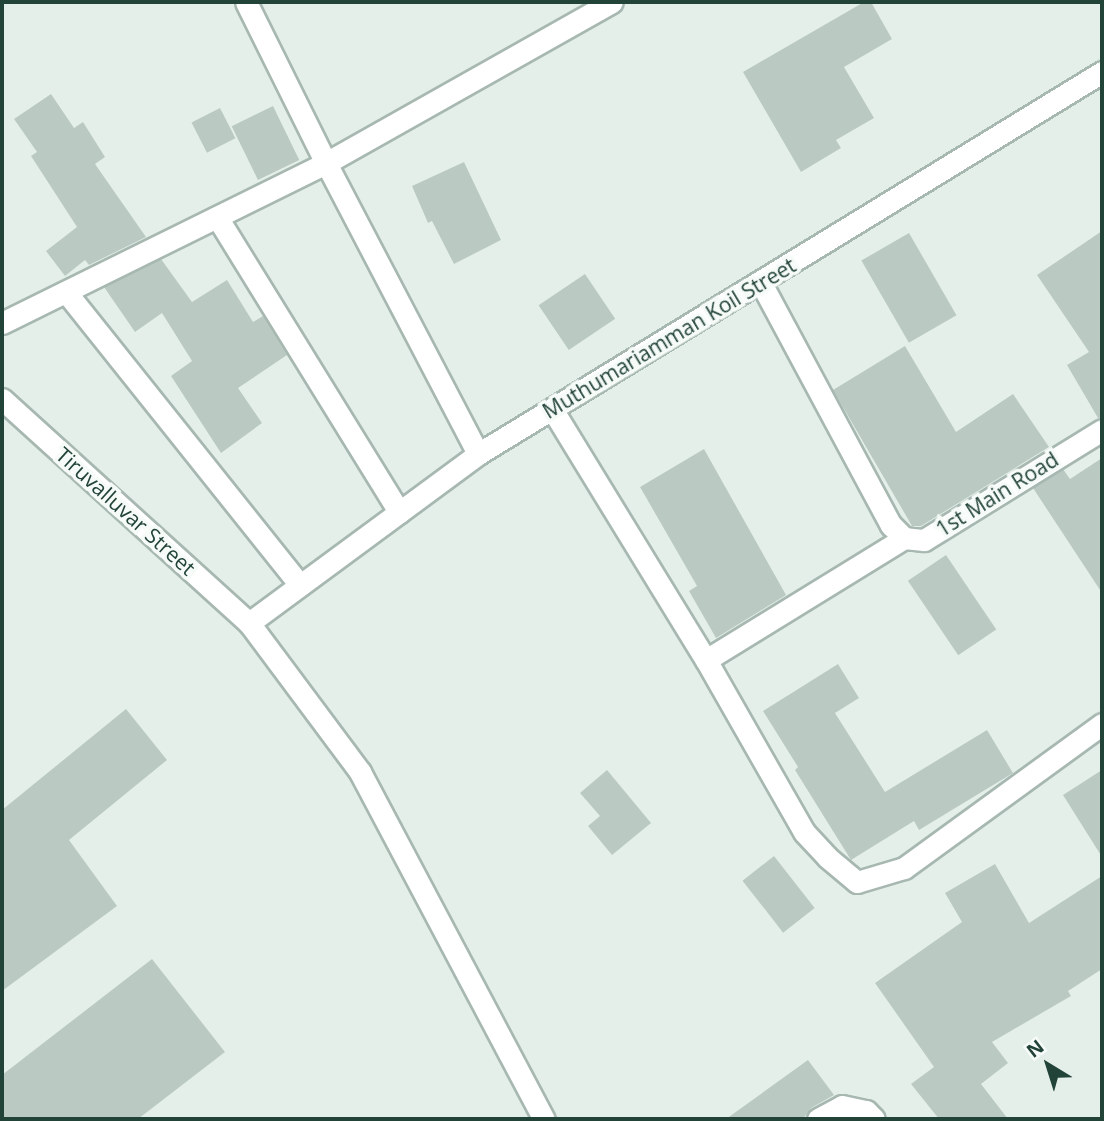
<!DOCTYPE html>
<html>
<head>
<meta charset="utf-8">
<style>
	body { margin:0 }
	#map { position:relative; width:1104px; height:1121px; overflow:hidden; background:#e5efea; font-family:"Open Sans",sans-serif }
	div>[style] { position:absolute }
	.building>* { inset:0; background:#bacac3; transform-origin:0 0 }
	.roads { filter:drop-shadow(2px 0 #a7b8b1) drop-shadow(-2px 0 #a7b8b1) drop-shadow(0 2px #a7b8b1) drop-shadow(0 -2px #a7b8b1) }
	.minor>* { height:21px; margin:-10.5px; padding:0 10.5px; transform-origin:10.5px; border-radius:10.5px; background:#fff }
	span { translate:-50% -50%; white-space:nowrap; text-align:center; line-height:1.15; -webkit-text-stroke:7px #f6fbf8; paint-order:stroke }
	.street-label { font-size:21px; color:#224338 }
	.frame { position:absolute; inset:0; border:4px solid #224338; pointer-events:none }
	.north { position:absolute; left:1013px; top:1030px; width:70px; height:70px; -webkit-text-stroke:5px #f6fbf8; paint-order:stroke; rotate:322deg; font-size:19px; font-weight:700; line-height:28px; text-align:center; color:#224338 }
	.north::after { content:''; display:block; margin:auto; width:24px; height:32px; background:#224338; clip-path:polygon(50% 0,100% 100%,50% 72%,0 100%) }
</style>
</head>
<body>
<div id="map">
	<div class="building">
		<i style="clip-path:polygon(864px 2px,871px 2px,892px 39px,844px 67px,874px 118px,836px 140px,841px 148px,801px 172px,743px 72px)"></i>
		<i style="clip-path:polygon(51px 94px,74px 128px,83px 122px,105px 157px,95px 164px,146px 237px,89px 265px,85px 260px,65px 276px,46px 251px,77px 227px,31px 156px,37px 152px,14px 119px)"></i>
		<i style="left:273px;top:106px;width:60px;height:46px;rotate:64deg"></i>
		<i style="left:220px;top:108px;width:34px;height:32px;rotate:63deg"></i>
		<i style="clip-path:polygon(464px 162px,501px 240px,454px 264px,432px 221px,428px 223px,412px 186px)"></i>
		<i style="clip-path:polygon(1102px 231px,1102px 417px,1098px 418px,1067px 365px,1089px 352px,1037px 275px)"></i>
		<i style="left:909px;top:233px;width:95px;height:55px;rotate:60deg"></i>
		<i style="clip-path:polygon(161px 259px,192px 302px,227px 280px,253px 322px,263px 316px,287px 355px,238px 388px,262px 423px,221px 453px,171px 376px,192px 361px,162px 313px,135px 332px,104px 287px)"></i>
		<i style="left:585px;top:274px;width:54px;height:56px;rotate:56deg"></i>
		<i style="clip-path:polygon(905px 346px,956px 432px,1013px 394px,1049px 447px,921px 526px,912px 526px,833px 390px)"></i>
		<i style="clip-path:polygon(704px 449px,786px 595px,716px 638px,689px 591px,697px 586px,640px 487px)"></i>
		<i style="clip-path:polygon(1102px 458px,1102px 593px,1033px 488px,1063px 469px,1070px 479px)"></i>
		<i style="left:946px;top:555px;width:90px;height:46px;rotate:56deg"></i>
		<i style="clip-path:polygon(838px 664px,859px 698px,835px 713px,885px 792px,987px 730px,1013px 773px,919px 830px,914px 821px,851px 860px,795px 770px,798px 767px,763px 711px)"></i>
		<i style="clip-path:polygon(126px 709px,167px 760px,69px 840px,117px 906px,2px 991px,2px 810px)"></i>
		<i style="clip-path:polygon(607px 770px,651px 823px,612px 855px,588px 826px,600px 816px,580px 793px)"></i>
		<i style="clip-path:polygon(1102px 770px,1102px 857px,1063px 795px)"></i>
		<i style="left:774px;top:856px;width:66px;height:40px;rotate:52deg"></i>
		<i style="clip-path:polygon(995px 864px,1029px 923px,1102px 876px,1102px 969px,1068px 991px,1071px 996px,992px 1042px,1008px 1063px,981px 1084px,1008px 1119px,939px 1119px,911px 1084px,934px 1067px,875px 983px,962px 922px,945px 893px)"></i>
		<i style="clip-path:polygon(152px 959px,225px 1052px,138px 1119px,2px 1119px,2px 1075px)"></i>
		<i style="clip-path:polygon(808px 1060px,834px 1095px,811px 1108px,803px 1119px,726px 1119px)"></i>
	</div>
	<div class="roads">
		<div class="minor">
			<i style="left:246px;top:2px;width:180px;rotate:63.6deg"></i>
			<i style="left:326px;top:163px;width:328px;rotate:-29.4deg"></i>
			<i style="left:217px;top:217px;width:347px;rotate:58.3deg"></i>
			<i style="left:761px;top:283px;width:275px;rotate:61.8deg"></i>
			<i style="left:891px;top:525px;width:18px;rotate:45deg"></i>
			<i style="left:904px;top:538px;width:20px;rotate:6deg"></i>
			<i style="left:924px;top:540px;width:209px;rotate:-31.7deg"></i>
			<i style="left:66px;top:292px;width:375px;rotate:51.4deg"></i>
			<i style="left:2px;top:323px;width:361px;rotate:-26.3deg"></i>
			<i style="left:326px;top:163px;width:328px;rotate:62.4deg"></i>
			<i style="left:2px;top:399px;width:333px;rotate:42.2deg"></i>
			<i style="left:249px;top:623px;width:186px;rotate:53.3deg"></i>
			<i style="left:360px;top:772px;width:393px;rotate:62.1deg"></i>
			<i style="left:552px;top:409px;width:294px;rotate:58.5deg"></i>
			<i style="left:706px;top:660px;width:198px;rotate:60.3deg"></i>
			<i style="left:804px;top:832px;width:34px;rotate:47deg"></i>
			<i style="left:827px;top:857px;width:39px;rotate:40deg"></i>
			<i style="left:857px;top:882px;width:49px;rotate:-16.6deg"></i>
			<i style="left:904px;top:868px;width:245px;rotate:-36deg"></i>
			<i style="left:249px;top:623px;width:285px;rotate:-36.4deg"></i>
			<i style="left:478px;top:454px;width:732px;rotate:-31.47deg"></i>
			<i style="left:706px;top:660px;width:233px;rotate:-31.6deg"></i>
			<i style="left:818px;top:1119px;width:27px;rotate:-28deg"></i>
			<i style="left:842px;top:1106px;width:25px;rotate:12deg"></i>
			<i style="left:866px;top:1111px;width:11px;rotate:45deg"></i>
		</div>
	</div>
	<div class="street-label">
		<span style="left:669px;top:338px;rotate:-31deg">Muthumariamman Koil Street</span>
		<span style="left:997px;top:494px;rotate:-32deg">1st Main Road</span>
		<span style="left:126px;top:511px;rotate:42deg">Tiruvalluvar Street</span>
	</div>
	<div class="frame"></div>
	<div class="north">N</div>
</div>
</body>
</html>
